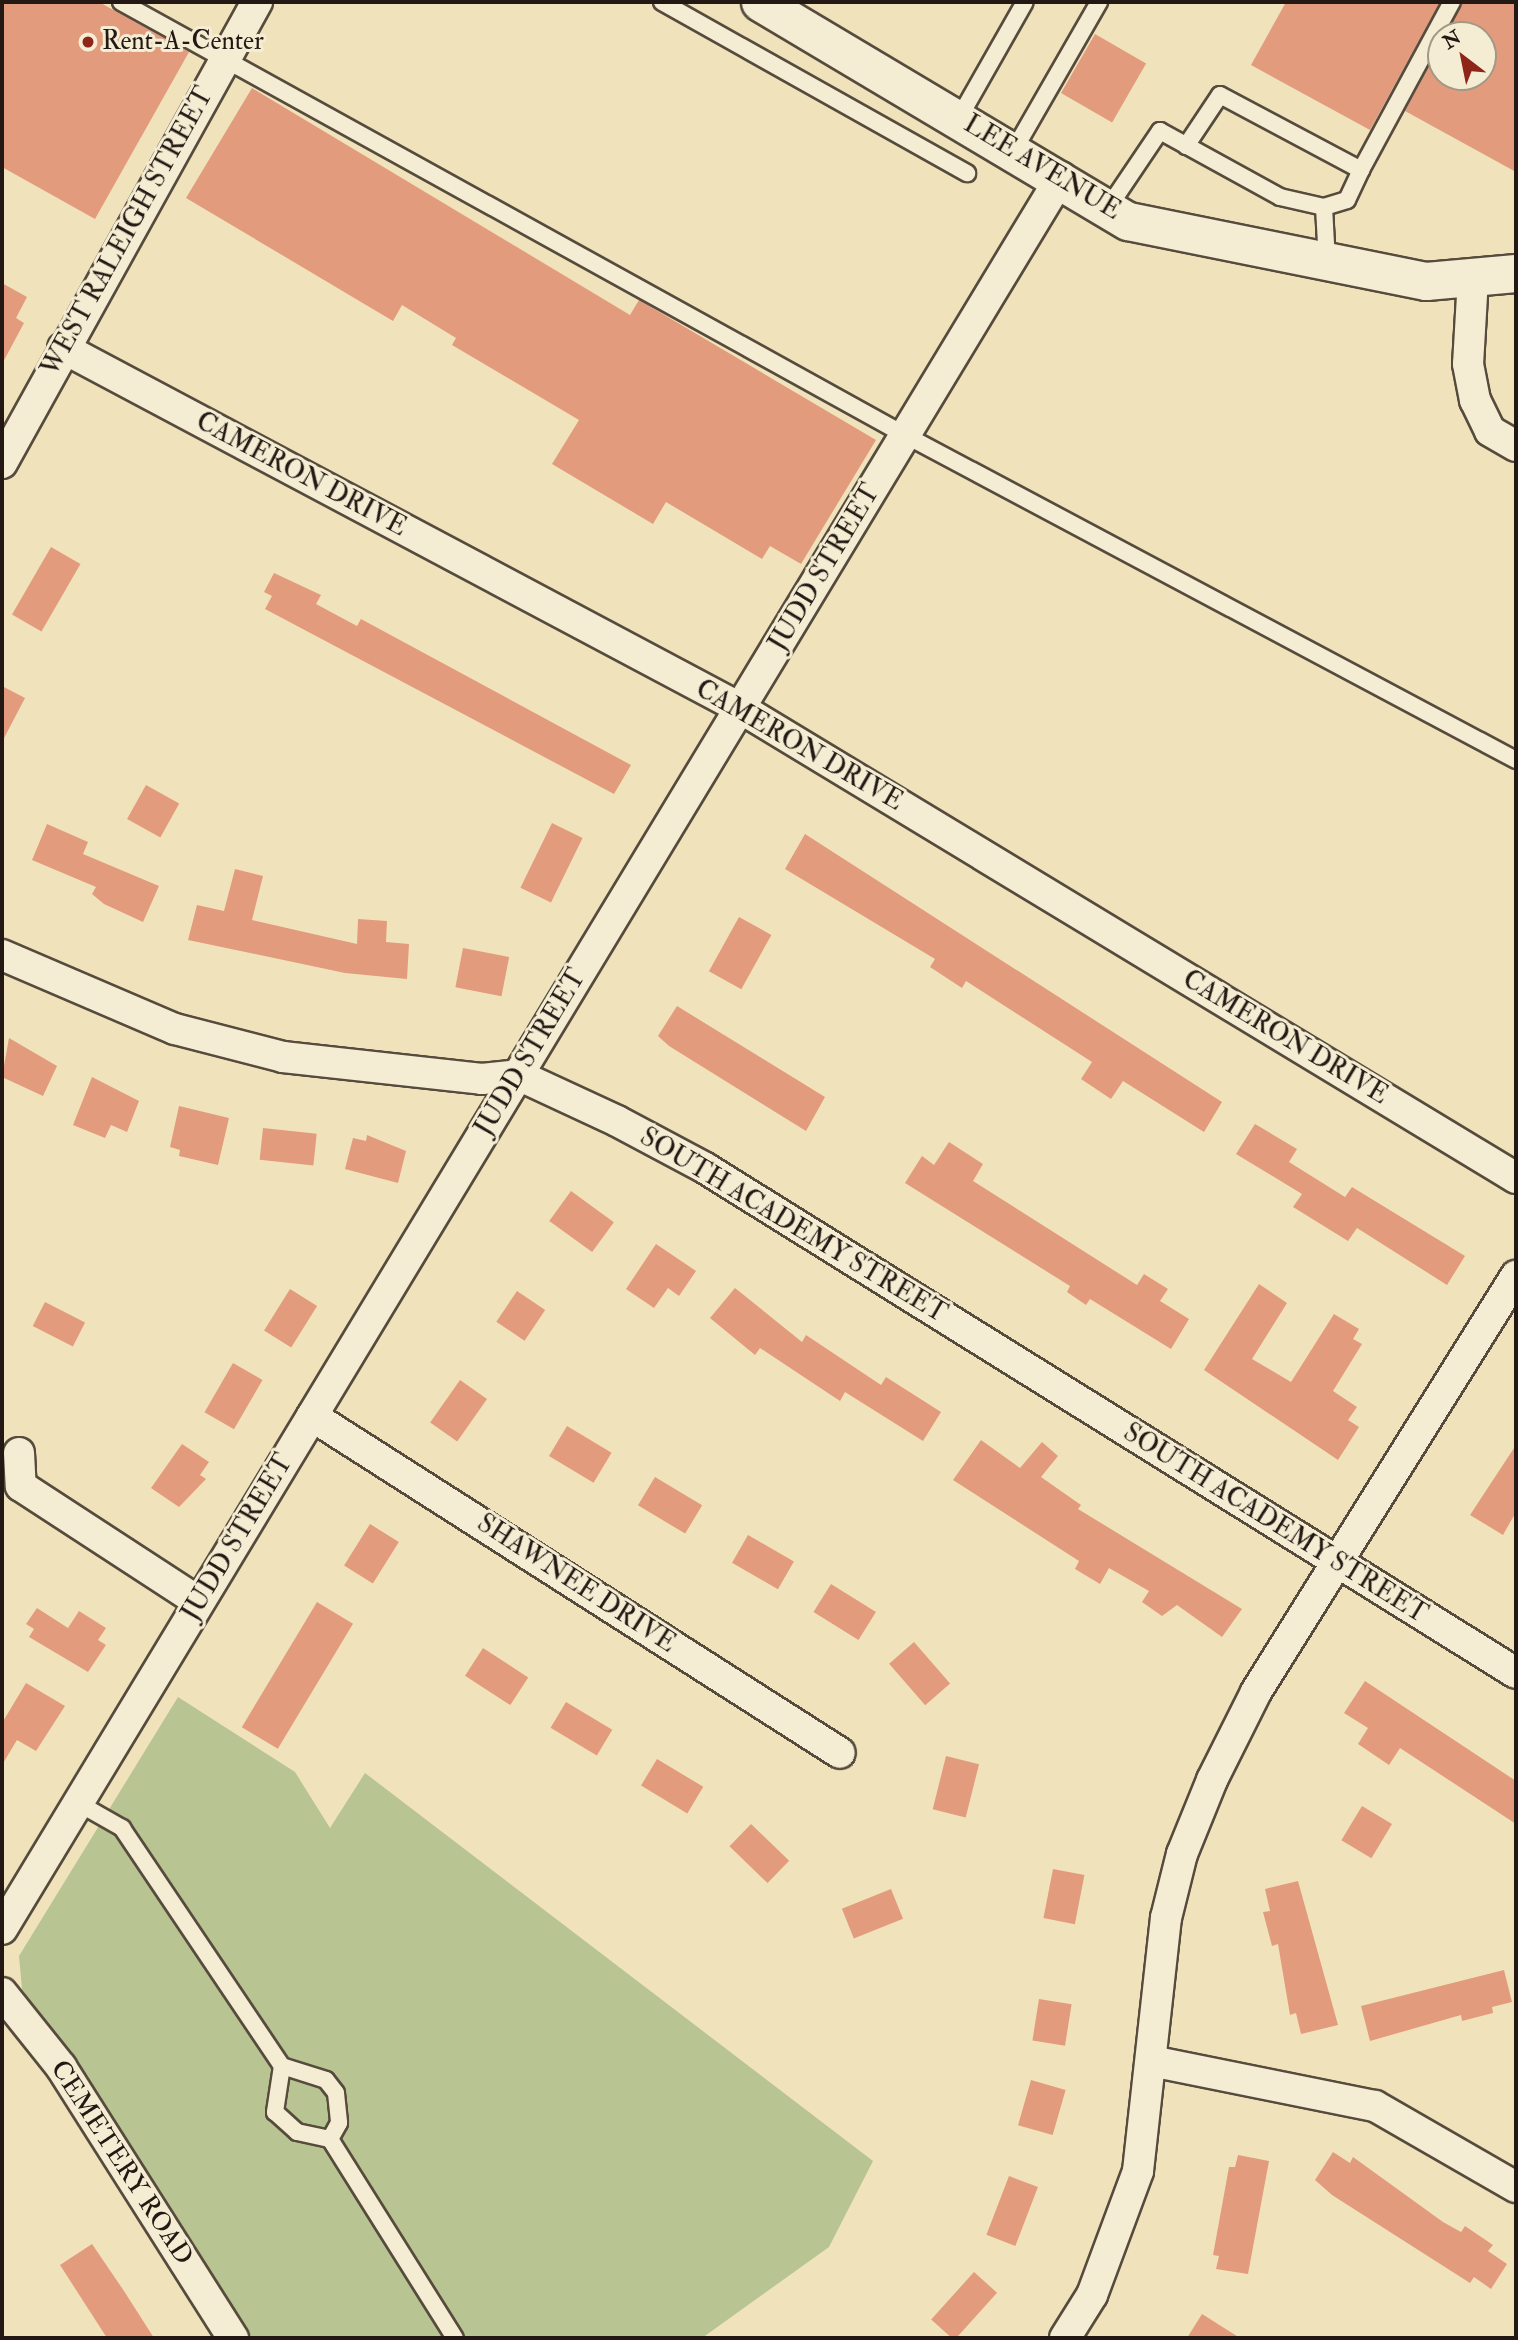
<!DOCTYPE html>
<html>
<head>
<meta charset="utf-8">
<style>
	body { margin:0 }
	#map { position:relative; width:1518px; height:2340px; overflow:hidden; background:#f0e3bb; font-family:"IM FELL Double Pica",serif }
	div>[style] { position:absolute }
	.green>* { inset:0; background:#b8c491 }
	.building>* { inset:0; background:#e39b7d; transform-origin:0 0 }
	.roads { filter:drop-shadow(2px 0 #564b3d) drop-shadow(-2px 0 #564b3d) drop-shadow(0 2px #564b3d) drop-shadow(0 -2px #564b3d) }
	.service>* { height:16px; margin:-8px; padding:0 8px; transform-origin:8px; border-radius:8px; background:#f5edd3 }
	.minor>* { height:30px; margin:-15px; padding:0 15px; transform-origin:15px; border-radius:15px; background:#f5edd3 }
	.tertiary>* { height:37px; margin:-18.5px; padding:0 18.5px; transform-origin:18.5px; border-radius:18.5px; background:#f5edd3 }
	.dots>* { width:19px; height:19px; translate:-50% -50%; box-sizing:border-box; border:4px solid #f5edd3; border-radius:50% }
	span { translate:-50% -50%; white-space:nowrap; text-align:center; line-height:1.15; -webkit-text-stroke:6px #f5edd3; paint-order:stroke }
	.poi-label { font-size:26px; color:#231813 }
	.left { translate:0 -50%; text-align:left }
	.street-label { font-size:26px; color:#231813 }
	.frame { position:absolute; inset:0; border:4px solid #231813; pointer-events:none }
	.north { position:absolute; left:1427px; top:21px; width:70px; height:70px; box-sizing:border-box; background:#f5edd3; border:2px solid #a19886; border-radius:50%; rotate:328deg; font-size:19px; font-weight:700; line-height:28px; text-align:center; color:#231813 }
	.north::after { content:''; display:block; margin:auto; width:24px; height:32px; background:#8f2418; clip-path:polygon(50% 0,100% 100%,50% 72%,0 100%) }
</style>
</head>
<body>
<div id="map">
	<div class="green">
		<i style="clip-path:polygon(178px 1697px,295px 1772px,330px 1828px,365px 1773px,873px 2161px,829px 2247px,702px 2338px,245px 2338px,22px 1989px,19px 1956px)"></i>
	</div>
	<div class="building">
		<i style="clip-path:polygon(2px 2px,99px 2px,189px 52px,95px 219px,2px 167px)"></i>
		<i style="clip-path:polygon(1286px 2px,1440px 2px,1370px 130px,1251px 65px)"></i>
		<i style="clip-path:polygon(1462px 2px,1516px 2px,1516px 172px,1405px 111px,1441px 44px,1441px 77px,1483px 77px,1483px 35px,1446px 35px)"></i>
		<i style="left:1095px;top:34px;width:59px;height:68px;rotate:30deg"></i>
		<i style="clip-path:polygon(252px 88px,630px 315px,639px 300px,876px 440px,801px 564px,770px 546px,762px 559px,666px 502px,653px 524px,552px 464px,579px 420px,452px 345px,456px 338px,402px 305px,393px 321px,186px 198px)"></i>
		<i style="clip-path:polygon(2px 283px,27px 297px,16px 318px,24px 323px,2px 364px)"></i>
		<i style="left:51px;top:547px;width:34px;height:78px;rotate:30deg"></i>
		<i style="clip-path:polygon(274px 573px,321px 595px,316px 604px,357px 626px,361px 619px,631px 765px,614px 794px,265px 609px,272px 596px,264px 592px)"></i>
		<i style="clip-path:polygon(2px 686px,25px 698px,2px 742px)"></i>
		<i style="left:146px;top:785px;width:38px;height:39px;rotate:29deg"></i>
		<i style="left:552px;top:823px;width:34px;height:72px;rotate:26deg"></i>
		<i style="clip-path:polygon(47px 824px,88px 842px,83px 854px,159px 886px,143px 922px,104px 904px,92px 894px,96px 887px,32px 860px)"></i>
		<i style="clip-path:polygon(805px 834px,1222px 1102px,1204px 1132px,1123px 1081px,1111px 1099px,1081px 1079px,1092px 1062px,966px 981px,962px 988px,930px 967px,935px 959px,785px 869px)"></i>
		<i style="clip-path:polygon(235px 869px,263px 876px,252px 920px,357px 944px,358px 919px,387px 921px,386px 942px,409px 944px,407px 979px,345px 973px,188px 940px,197px 905px,224px 911px)"></i>
		<i style="left:739px;top:917px;width:37px;height:62px;rotate:29deg"></i>
		<i style="left:463px;top:948px;width:47px;height:40px;rotate:11deg"></i>
		<i style="clip-path:polygon(677px 1006px,825px 1097px,806px 1131px,669px 1046px,658px 1036px)"></i>
		<i style="clip-path:polygon(9px 1038px,57px 1066px,43px 1096px,2px 1077px)"></i>
		<i style="clip-path:polygon(92px 1077px,139px 1101px,127px 1132px,111px 1125px,105px 1138px,73px 1125px)"></i>
		<i style="clip-path:polygon(179px 1106px,229px 1118px,218px 1165px,179px 1156px,180px 1150px,170px 1147px)"></i>
		<i style="clip-path:polygon(1255px 1124px,1297px 1149px,1289px 1162px,1345px 1197px,1352px 1187px,1465px 1256px,1447px 1285px,1357px 1228px,1348px 1241px,1293px 1207px,1302px 1194px,1236px 1154px)"></i>
		<i style="left:263px;top:1128px;width:54px;height:32px;rotate:6deg"></i>
		<i style="clip-path:polygon(367px 1135px,406px 1151px,398px 1183px,345px 1169px,353px 1138px,366px 1141px)"></i>
		<i style="clip-path:polygon(949px 1142px,983px 1164px,973px 1181px,1137px 1285px,1144px 1274px,1168px 1289px,1160px 1301px,1189px 1319px,1171px 1349px,1090px 1299px,1086px 1305px,1067px 1292px,1070px 1286px,905px 1183px,922px 1156px,934px 1165px)"></i>
		<i style="left:571px;top:1191px;width:53px;height:37px;rotate:36deg"></i>
		<i style="clip-path:polygon(656px 1244px,696px 1271px,679px 1296px,668px 1288px,654px 1308px,626px 1289px)"></i>
		<i style="clip-path:polygon(1259px 1284px,1287px 1303px,1252px 1359px,1291px 1382px,1334px 1314px,1359px 1329px,1353px 1339px,1362px 1344px,1333px 1391px,1357px 1407px,1348px 1420px,1359px 1427px,1338px 1460px,1204px 1370px)"></i>
		<i style="clip-path:polygon(735px 1288px,802px 1342px,806px 1335px,881px 1385px,886px 1377px,941px 1412px,923px 1441px,845px 1392px,840px 1401px,760px 1348px,755px 1355px,710px 1318px)"></i>
		<i style="left:290px;top:1289px;width:32px;height:49px;rotate:32deg"></i>
		<i style="left:517px;top:1291px;width:34px;height:37px;rotate:34deg"></i>
		<i style="left:45px;top:1302px;width:45px;height:27px;rotate:27deg"></i>
		<i style="left:233px;top:1363px;width:34px;height:57px;rotate:30deg"></i>
		<i style="left:460px;top:1380px;width:33px;height:52px;rotate:35deg"></i>
		<i style="left:567px;top:1426px;width:52px;height:35px;rotate:31deg"></i>
		<i style="clip-path:polygon(981px 1440px,1020px 1468px,1042px 1442px,1058px 1456px,1041px 1477px,1081px 1505px,1078px 1509px,1242px 1609px,1222px 1637px,1177px 1605px,1162px 1616px,1142px 1602px,1149px 1591px,1109px 1568px,1100px 1584px,1075px 1569px,1079px 1561px,953px 1480px)"></i>
		<i style="clip-path:polygon(182px 1444px,209px 1462px,200px 1475px,206px 1479px,179px 1507px,151px 1488px)"></i>
		<i style="clip-path:polygon(1516px 1445px,1516px 1512px,1503px 1535px,1470px 1515px)"></i>
		<i style="left:655px;top:1477px;width:55px;height:33px;rotate:31deg"></i>
		<i style="left:370px;top:1524px;width:34px;height:49px;rotate:32deg"></i>
		<i style="left:748px;top:1535px;width:53px;height:32px;rotate:30deg"></i>
		<i style="left:831px;top:1584px;width:53px;height:33px;rotate:32deg"></i>
		<i style="left:317px;top:1602px;width:42px;height:146px;rotate:31deg"></i>
		<i style="clip-path:polygon(37px 1608px,68px 1628px,79px 1611px,106px 1628px,98px 1640px,106px 1645px,88px 1672px,29px 1637px,34px 1629px,26px 1624px)"></i>
		<i style="left:914px;top:1642px;width:55px;height:33px;rotate:49deg"></i>
		<i style="left:483px;top:1648px;width:54px;height:33px;rotate:33deg"></i>
		<i style="clip-path:polygon(1365px 1681px,1516px 1781px,1516px 1824px,1400px 1748px,1389px 1765px,1358px 1744px,1368px 1728px,1344px 1713px)"></i>
		<i style="clip-path:polygon(26px 1683px,65px 1706px,36px 1751px,17px 1740px,2px 1765px,2px 1723px)"></i>
		<i style="left:566px;top:1702px;width:54px;height:30px;rotate:31deg"></i>
		<i style="left:946px;top:1756px;width:34px;height:55px;rotate:14deg"></i>
		<i style="left:657px;top:1759px;width:54px;height:31px;rotate:31deg"></i>
		<i style="left:1362px;top:1806px;width:35px;height:40px;rotate:31deg"></i>
		<i style="left:751px;top:1824px;width:53px;height:31px;rotate:44deg"></i>
		<i style="left:1053px;top:1869px;width:32px;height:50px;rotate:11deg"></i>
		<i style="clip-path:polygon(1298px 1881px,1338px 2025px,1301px 2034px,1296px 2013px,1290px 2015px,1278px 1944px,1272px 1946px,1263px 1912px,1270px 1911px,1265px 1889px)"></i>
		<i style="left:891px;top:1889px;width:32px;height:53px;rotate:68deg"></i>
		<i style="clip-path:polygon(1504px 1970px,1512px 2002px,1492px 2007px,1493px 2013px,1462px 2021px,1461px 2015px,1370px 2041px,1361px 2006px)"></i>
		<i style="left:1039px;top:1999px;width:33px;height:42px;rotate:9deg"></i>
		<i style="left:1031px;top:2080px;width:36px;height:47px;rotate:16deg"></i>
		<i style="clip-path:polygon(1333px 2152px,1350px 2163px,1353px 2157px,1443px 2222px,1461px 2232px,1465px 2226px,1493px 2245px,1488px 2251px,1507px 2264px,1491px 2289px,1474px 2277px,1470px 2283px,1332px 2195px,1315px 2180px)"></i>
		<i style="clip-path:polygon(1238px 2155px,1269px 2161px,1248px 2274px,1216px 2269px,1219px 2256px,1213px 2255px,1229px 2167px,1235px 2167px)"></i>
		<i style="left:1009px;top:2176px;width:31px;height:63px;rotate:21deg"></i>
		<i style="clip-path:polygon(92px 2244px,124px 2291px,154px 2338px,107px 2338px,60px 2265px)"></i>
		<i style="left:974px;top:2272px;width:31px;height:64px;rotate:42deg"></i>
		<i style="clip-path:polygon(1202px 2314px,1240px 2338px,1187px 2338px)"></i>
	</div>
	<div class="roads">
		<div class="service">
			<i style="left:121px;top:2px;width:896px;rotate:28.91deg"></i>
			<i style="left:905px;top:435px;width:692px;rotate:28.01deg"></i>
			<i style="left:662px;top:2px;width:350px;rotate:29.3deg"></i>
			<i style="left:959px;top:118px;width:133px;rotate:-60.4deg"></i>
			<i style="left:1186px;top:146px;width:61px;rotate:-56.3deg"></i>
			<i style="left:1220px;top:95px;width:160px;rotate:28deg"></i>
			<i style="left:1361px;top:170px;width:33px;rotate:115deg"></i>
			<i style="left:1347px;top:200px;width:24px;rotate:163deg"></i>
			<i style="left:1014px;top:150px;width:171px;rotate:-60.1deg"></i>
			<i style="left:1361px;top:170px;width:191px;rotate:-61.6deg"></i>
			<i style="left:1108px;top:208px;width:93px;rotate:-56deg"></i>
			<i style="left:1160px;top:131px;width:137px;rotate:28.8deg"></i>
			<i style="left:1280px;top:197px;width:45px;rotate:12.8deg"></i>
			<i style="left:1324px;top:207px;width:55px;rotate:86.9deg"></i>
			<i style="left:78px;top:1803px;width:51px;rotate:29.6deg"></i>
			<i style="left:122px;top:1828px;width:287px;rotate:56.1deg"></i>
			<i style="left:282px;top:2066px;width:46px;rotate:17.7deg"></i>
			<i style="left:326px;top:2080px;width:16px;rotate:52deg"></i>
			<i style="left:336px;top:2093px;width:30px;rotate:84deg"></i>
			<i style="left:339px;top:2123px;width:18px;rotate:119deg"></i>
			<i style="left:330px;top:2139px;width:235px;rotate:57.9deg"></i>
			<i style="left:282px;top:2066px;width:47px;rotate:98.7deg"></i>
			<i style="left:275px;top:2112px;width:30px;rotate:42deg"></i>
			<i style="left:297px;top:2132px;width:34px;rotate:12deg"></i>
		</div>
		<div class="minor">
			<i style="left:1473px;top:278px;width:86px;rotate:93.3deg"></i>
			<i style="left:1468px;top:364px;width:37px;rotate:79deg"></i>
			<i style="left:1475px;top:400px;width:34px;rotate:64deg"></i>
			<i style="left:1490px;top:431px;width:30px;rotate:30deg"></i>
			<i style="left:63px;top:348px;width:767px;rotate:28deg"></i>
			<i style="left:740px;top:708px;width:907px;rotate:31.2deg"></i>
			<i style="left:2px;top:463px;width:527px;rotate:-61.05deg"></i>
			<i style="left:2px;top:955px;width:188px;rotate:23.2deg"></i>
			<i style="left:175px;top:1029px;width:112px;rotate:14.5deg"></i>
			<i style="left:283px;top:1057px;width:200px;rotate:6.3deg"></i>
			<i style="left:482px;top:1079px;width:36px;rotate:-6deg"></i>
			<i style="left:518px;top:1075px;width:109px;rotate:24.9deg"></i>
			<i style="left:617px;top:1121px;width:100px;rotate:28.1deg"></i>
			<i style="left:705px;top:1168px;width:955px;rotate:31.91deg"></i>
			<i style="left:312px;top:1416px;width:626px;rotate:32.55deg"></i>
			<i style="left:19px;top:1453px;width:33px;rotate:87deg"></i>
			<i style="left:21px;top:1486px;width:212px;rotate:33.1deg"></i>
			<i style="left:2px;top:1929px;width:2047px;rotate:-58.85deg"></i>
			<i style="left:2px;top:1993px;width:95px;rotate:51.4deg"></i>
			<i style="left:61px;top:2067px;width:321px;rotate:57.6deg"></i>
			<i style="left:1151px;top:2061px;width:228px;rotate:11.4deg"></i>
			<i style="left:1375px;top:2106px;width:163px;rotate:29.9deg"></i>
			<i style="left:1065px;top:2338px;width:51px;rotate:-57.9deg"></i>
			<i style="left:1092px;top:2295px;width:132px;rotate:-69.6deg"></i>
			<i style="left:1138px;top:2171px;width:255px;rotate:-83.7deg"></i>
			<i style="left:1166px;top:1918px;width:66px;rotate:-76deg"></i>
			<i style="left:1182px;top:1854px;width:80px;rotate:-67.9deg"></i>
			<i style="left:1212px;top:1780px;width:98px;rotate:-63.4deg"></i>
			<i style="left:1256px;top:1692px;width:491px;rotate:-58deg"></i>
		</div>
		<div class="tertiary">
			<i style="left:760px;top:2px;width:428px;rotate:30.8deg"></i>
			<i style="left:1128px;top:221px;width:304px;rotate:11.4deg"></i>
			<i style="left:1426px;top:281px;width:90px;rotate:-5.1deg"></i>
		</div>
	</div>
	<div class="dots">
		<i style="left:88px;top:42px;background:#8f2418"></i>
	</div>
	<div class="poi-label">
		<span class="left" style="left:102px;top:42px">Rent-A-Center</span>
	</div>
	<div class="street-label">
		<span style="left:1042px;top:168px;rotate:31deg">LEE AVENUE</span>
		<span style="left:128px;top:232px;rotate:-61deg">WEST RALEIGH STREET</span>
		<span style="left:301px;top:475px;rotate:28deg">CAMERON DRIVE</span>
		<span style="left:825px;top:568px;rotate:-59deg">JUDD STREET</span>
		<span style="left:799px;top:746px;rotate:30deg">CAMERON DRIVE</span>
		<span style="left:1285px;top:1038px;rotate:31deg">CAMERON DRIVE</span>
		<span style="left:531px;top:1053px;rotate:-59deg">JUDD STREET</span>
		<span style="left:793px;top:1226px;rotate:31deg">SOUTH ACADEMY STREET</span>
		<span style="left:1275px;top:1524px;rotate:32deg">SOUTH ACADEMY STREET</span>
		<span style="left:238px;top:1538px;rotate:-59deg">JUDD STREET</span>
		<span style="left:576px;top:1584px;rotate:33deg">SHAWNEE DRIVE</span>
		<span style="left:121px;top:2163px;rotate:57deg">CEMETERY ROAD</span>
	</div>
	<div class="frame"></div>
	<div class="north">N</div>
</div>
</body>
</html>
